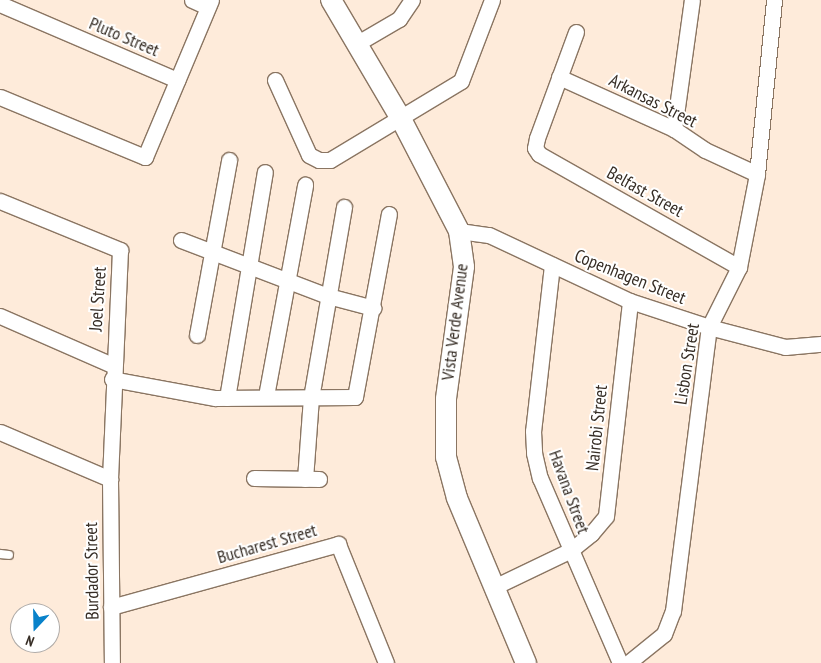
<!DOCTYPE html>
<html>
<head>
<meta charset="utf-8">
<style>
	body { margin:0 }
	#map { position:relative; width:821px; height:663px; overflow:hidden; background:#feebda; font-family:"PT Sans Narrow",sans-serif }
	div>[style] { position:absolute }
	.roads { filter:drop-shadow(1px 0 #8a7562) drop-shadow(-1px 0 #8a7562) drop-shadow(0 1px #8a7562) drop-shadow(0 -1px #8a7562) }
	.service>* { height:8px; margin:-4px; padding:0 4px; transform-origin:4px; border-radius:4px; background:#fff }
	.minor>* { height:15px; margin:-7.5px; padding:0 7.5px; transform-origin:7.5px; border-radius:7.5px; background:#fff }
	.tertiary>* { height:20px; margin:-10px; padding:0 10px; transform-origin:10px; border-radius:10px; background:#fff }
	span { translate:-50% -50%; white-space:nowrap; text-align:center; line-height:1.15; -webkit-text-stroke:4px #fff; paint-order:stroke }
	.street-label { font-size:18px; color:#362d25 }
	.north { position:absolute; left:10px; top:603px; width:50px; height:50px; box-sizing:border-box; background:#fff; border:1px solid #afaba8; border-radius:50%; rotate:201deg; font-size:14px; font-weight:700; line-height:20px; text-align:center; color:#362d25 }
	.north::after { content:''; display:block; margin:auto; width:18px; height:22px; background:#0982ca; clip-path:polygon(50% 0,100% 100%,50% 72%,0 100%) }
</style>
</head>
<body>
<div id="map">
	<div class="roads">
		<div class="service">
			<i style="left:0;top:554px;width:9px;rotate:6deg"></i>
		</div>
		<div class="minor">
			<i style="left:192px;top:0;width:17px;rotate:24deg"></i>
			<i style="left:0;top:4px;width:193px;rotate:23.2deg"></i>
			<i style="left:576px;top:32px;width:113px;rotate:110.2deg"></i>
			<i style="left:537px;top:138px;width:10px;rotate:101deg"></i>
			<i style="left:535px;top:148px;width:7px;rotate:56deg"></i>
			<i style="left:539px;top:154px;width:230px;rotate:29.5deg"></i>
			<i style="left:356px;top:44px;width:50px;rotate:-30.2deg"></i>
			<i style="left:399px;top:19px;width:23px;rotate:-56deg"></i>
			<i style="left:559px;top:77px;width:126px;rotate:24.3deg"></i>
			<i style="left:674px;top:129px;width:37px;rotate:34deg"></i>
			<i style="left:705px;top:150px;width:57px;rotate:24.8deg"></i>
			<i style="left:275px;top:80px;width:82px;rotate:65.6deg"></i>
			<i style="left:309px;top:155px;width:11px;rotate:27deg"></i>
			<i style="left:319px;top:160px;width:11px"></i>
			<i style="left:330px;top:160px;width:153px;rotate:-31.1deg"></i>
			<i style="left:461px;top:81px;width:87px;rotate:-69.1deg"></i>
			<i style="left:0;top:97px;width:157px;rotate:22.5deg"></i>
			<i style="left:145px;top:157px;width:170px;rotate:-67.2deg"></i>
			<i style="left:674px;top:129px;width:130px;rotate:-82.1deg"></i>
			<i style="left:0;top:201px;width:130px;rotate:22.2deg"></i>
			<i style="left:120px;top:250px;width:229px;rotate:92.5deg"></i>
			<i style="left:110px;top:479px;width:184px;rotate:89.4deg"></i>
			<i style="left:459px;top:231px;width:30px;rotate:8deg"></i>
			<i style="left:489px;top:235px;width:156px;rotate:25.1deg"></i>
			<i style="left:630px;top:301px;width:83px;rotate:18.2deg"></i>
			<i style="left:709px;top:327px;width:79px;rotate:14.7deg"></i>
			<i style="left:785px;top:347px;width:36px;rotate:-5deg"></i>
			<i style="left:181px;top:240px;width:157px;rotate:20.9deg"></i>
			<i style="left:328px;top:296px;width:47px;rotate:14.9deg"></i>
			<i style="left:552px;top:265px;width:167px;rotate:96.5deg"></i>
			<i style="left:533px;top:431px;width:22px;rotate:87deg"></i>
			<i style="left:534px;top:453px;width:26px;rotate:77deg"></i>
			<i style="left:540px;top:478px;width:202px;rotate:66.6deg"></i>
			<i style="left:0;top:316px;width:122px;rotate:23.6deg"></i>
			<i style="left:197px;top:335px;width:178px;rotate:-79.6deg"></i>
			<i style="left:112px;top:379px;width:105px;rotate:10.5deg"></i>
			<i style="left:215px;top:398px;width:140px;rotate:-0.4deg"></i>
			<i style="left:355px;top:397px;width:186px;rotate:-79.5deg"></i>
			<i style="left:266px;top:396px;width:215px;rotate:-79.5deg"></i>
			<i style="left:227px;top:398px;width:229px;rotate:-80.5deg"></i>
			<i style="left:0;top:432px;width:120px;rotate:23.1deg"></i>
			<i style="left:254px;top:478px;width:65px;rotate:0.9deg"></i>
			<i style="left:305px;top:479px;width:81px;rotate:-85.8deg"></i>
			<i style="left:311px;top:398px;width:194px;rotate:-80.2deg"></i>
			<i style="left:494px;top:587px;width:85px;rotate:-25.7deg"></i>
			<i style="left:571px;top:550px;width:26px;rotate:-39deg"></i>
			<i style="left:591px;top:534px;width:23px;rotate:-50deg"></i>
			<i style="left:606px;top:516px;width:216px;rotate:-83.6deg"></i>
			<i style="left:111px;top:607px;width:236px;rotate:-15.5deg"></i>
			<i style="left:338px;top:544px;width:128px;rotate:68deg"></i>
			<i style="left:628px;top:663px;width:46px;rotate:-38.9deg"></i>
			<i style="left:664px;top:634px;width:25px;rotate:-69deg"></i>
			<i style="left:673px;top:611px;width:286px;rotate:-82.8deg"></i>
			<i style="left:709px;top:327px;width:67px;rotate:-63.4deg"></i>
			<i style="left:739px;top:267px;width:95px;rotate:-79deg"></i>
			<i style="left:757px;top:174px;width:175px;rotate:-84.4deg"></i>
		</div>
		<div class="tertiary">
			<i style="left:331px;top:0;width:138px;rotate:59.5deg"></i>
			<i style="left:401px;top:119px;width:126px;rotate:62.6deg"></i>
			<i style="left:459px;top:231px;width:36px;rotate:82deg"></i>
			<i style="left:464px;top:267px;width:133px;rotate:97.8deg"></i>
			<i style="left:446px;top:399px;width:58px;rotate:90deg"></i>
			<i style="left:446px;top:457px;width:42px;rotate:75deg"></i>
			<i style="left:457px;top:498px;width:179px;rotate:67.3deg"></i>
		</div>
	</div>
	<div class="street-label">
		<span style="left:124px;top:37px;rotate:23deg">Pluto Street</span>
		<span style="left:653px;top:101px;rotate:27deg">Arkansas Street</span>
		<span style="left:645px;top:192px;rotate:29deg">Belfast Street</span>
		<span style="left:630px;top:277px;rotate:22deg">Copenhagen Street</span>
		<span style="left:98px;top:299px;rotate:-86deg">Joel Street</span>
		<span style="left:455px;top:322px;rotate:-83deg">Vista Verde Avenue</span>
		<span style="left:687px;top:364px;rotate:-81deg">Lisbon Street</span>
		<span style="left:597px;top:428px;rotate:-84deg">Nairobi Street</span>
		<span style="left:569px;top:492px;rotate:70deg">Havana Street</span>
		<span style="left:267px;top:544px;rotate:-16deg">Bucharest Street</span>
		<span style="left:92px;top:571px;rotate:-91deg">Burdador Street</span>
	</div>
	<div class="north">N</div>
</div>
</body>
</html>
